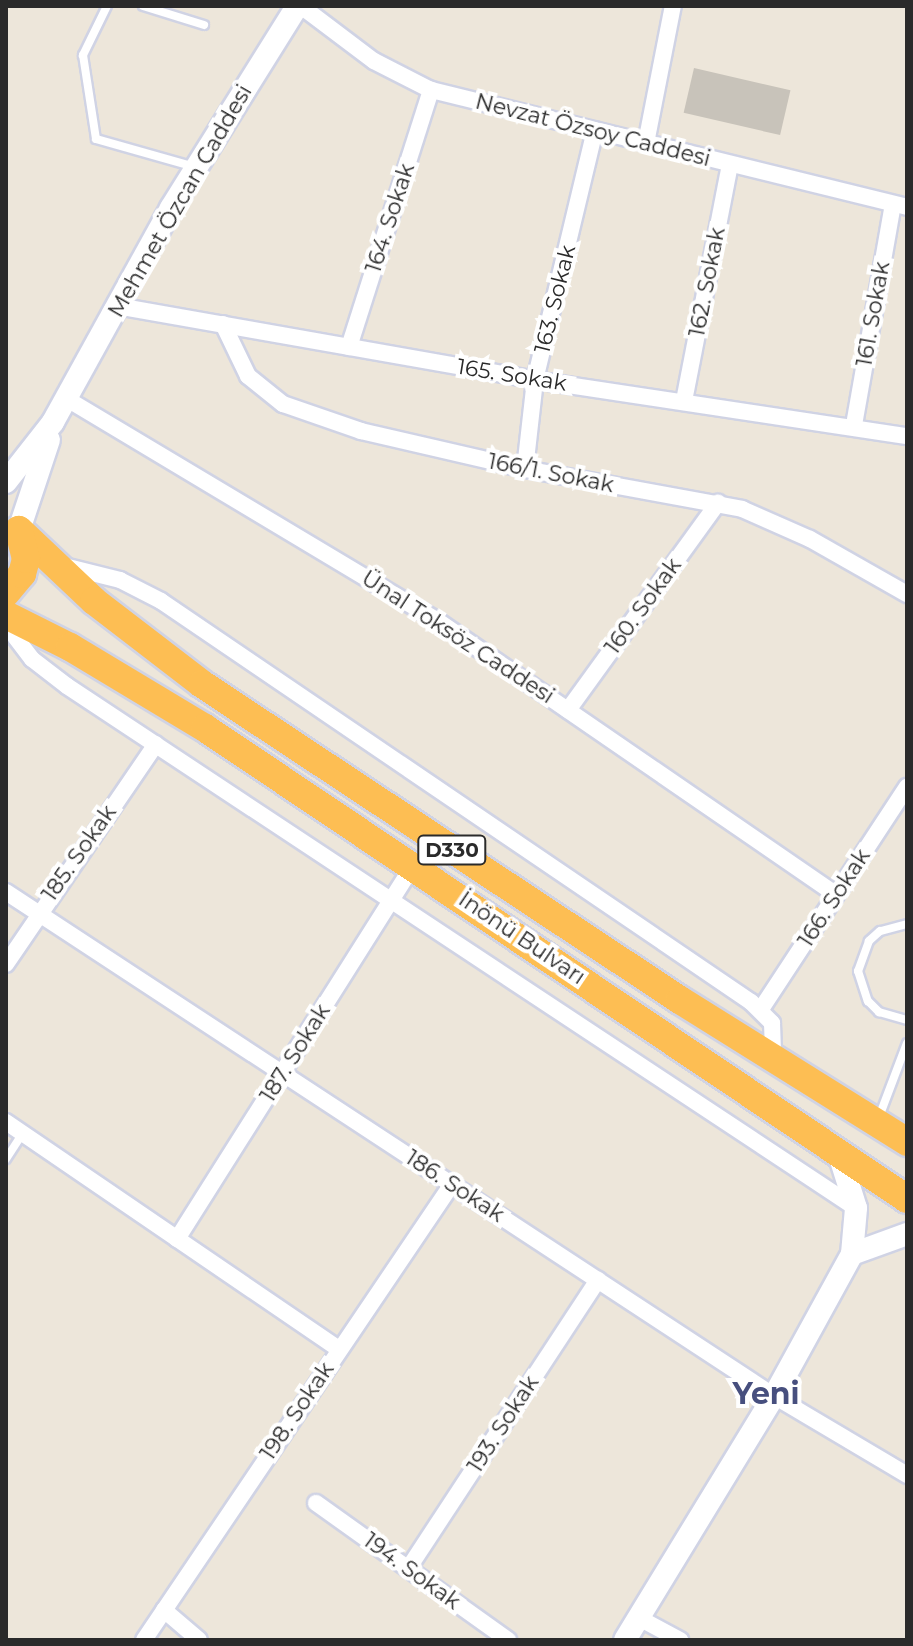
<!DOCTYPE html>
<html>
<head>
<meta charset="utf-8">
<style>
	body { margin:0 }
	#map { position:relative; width:913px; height:1646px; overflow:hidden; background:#ede6da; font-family:Montserrat,sans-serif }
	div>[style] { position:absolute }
	.building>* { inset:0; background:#c8c3ba; transform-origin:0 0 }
	.roads { filter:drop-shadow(2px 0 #d0d3e4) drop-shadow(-2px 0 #d0d3e4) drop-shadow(0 2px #d0d3e4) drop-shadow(0 -2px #d0d3e4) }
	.service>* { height:8px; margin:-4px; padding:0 4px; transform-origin:4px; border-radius:4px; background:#fff }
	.minor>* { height:16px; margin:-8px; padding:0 8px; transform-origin:8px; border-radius:8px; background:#fff }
	.tertiary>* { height:22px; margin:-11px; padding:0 11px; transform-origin:11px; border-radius:11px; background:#fff }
	.trunk>* { height:28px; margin:-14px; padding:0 14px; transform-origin:14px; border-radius:14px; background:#fdbe53 }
	span { translate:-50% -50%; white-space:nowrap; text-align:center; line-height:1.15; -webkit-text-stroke:8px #fff; paint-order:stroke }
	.shield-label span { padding:2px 6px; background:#fff; border:2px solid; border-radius:6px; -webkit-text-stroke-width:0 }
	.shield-label { font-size:20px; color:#2a2a2a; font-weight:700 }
	.street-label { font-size:22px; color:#2a2a2a }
	.district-label { font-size:30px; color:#474f7e; font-weight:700 }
	.frame { position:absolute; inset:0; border:8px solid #2a2a2a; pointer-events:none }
</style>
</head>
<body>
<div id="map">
	<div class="building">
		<i style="left:694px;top:68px;width:99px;height:46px;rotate:13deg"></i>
	</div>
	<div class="roads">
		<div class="service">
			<i style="left:107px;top:6px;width:55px;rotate:116.1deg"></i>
			<i style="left:83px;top:55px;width:85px;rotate:81.2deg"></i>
			<i style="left:96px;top:139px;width:103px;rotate:15.8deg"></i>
			<i style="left:143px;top:6px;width:64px;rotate:17.3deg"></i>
			<i style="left:907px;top:924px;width:28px;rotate:165deg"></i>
			<i style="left:880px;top:931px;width:15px;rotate:138deg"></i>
			<i style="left:869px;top:941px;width:32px;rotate:110deg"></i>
			<i style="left:858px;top:971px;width:32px;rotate:72deg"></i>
			<i style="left:868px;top:1001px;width:16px;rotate:45deg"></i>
			<i style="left:879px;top:1012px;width:29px;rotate:16deg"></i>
			<i style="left:879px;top:1117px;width:79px;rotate:-69.3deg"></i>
			<i style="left:6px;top:1159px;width:31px;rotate:-57deg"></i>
		</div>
		<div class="minor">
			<i style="left:301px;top:6px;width:91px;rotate:37deg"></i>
			<i style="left:374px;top:61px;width:64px;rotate:27deg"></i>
			<i style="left:431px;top:90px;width:490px;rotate:13.8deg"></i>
			<i style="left:646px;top:143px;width:140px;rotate:-78.9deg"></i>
			<i style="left:117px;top:306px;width:424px;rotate:10deg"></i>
			<i style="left:535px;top:380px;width:376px;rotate:8.6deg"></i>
			<i style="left:223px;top:324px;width:58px;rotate:64.3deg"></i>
			<i style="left:248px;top:376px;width:45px;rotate:38.7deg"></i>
			<i style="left:283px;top:404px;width:83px;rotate:19.1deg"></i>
			<i style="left:361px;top:431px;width:168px;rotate:13deg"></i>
			<i style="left:525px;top:469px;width:221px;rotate:10.4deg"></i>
			<i style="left:742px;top:509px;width:74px;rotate:23.8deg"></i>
			<i style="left:810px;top:539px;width:112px;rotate:29.6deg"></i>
			<i style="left:349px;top:347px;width:270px;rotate:-72.3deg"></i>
			<i style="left:67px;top:399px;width:432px;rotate:30.9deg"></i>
			<i style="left:438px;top:621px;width:483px;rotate:34.5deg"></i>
			<i style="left:684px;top:401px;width:241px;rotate:-79deg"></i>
			<i style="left:854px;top:425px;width:224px;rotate:-80deg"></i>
			<i style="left:525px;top:469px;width:90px;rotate:-83.6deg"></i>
			<i style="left:535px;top:380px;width:257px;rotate:-76.5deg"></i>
			<i style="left:60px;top:565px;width:62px;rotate:14deg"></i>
			<i style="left:120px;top:580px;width:46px;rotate:27.1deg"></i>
			<i style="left:161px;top:601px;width:713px;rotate:34.2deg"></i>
			<i style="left:751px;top:1002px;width:30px;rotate:45deg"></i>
			<i style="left:772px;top:1023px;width:35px;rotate:88deg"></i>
			<i style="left:6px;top:625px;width:43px;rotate:52.6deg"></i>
			<i style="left:32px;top:659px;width:44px;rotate:37.6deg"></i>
			<i style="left:67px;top:686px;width:946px;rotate:33.49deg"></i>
			<i style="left:568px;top:710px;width:256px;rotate:-54.1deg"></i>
			<i style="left:6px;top:892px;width:919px;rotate:33.27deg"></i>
			<i style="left:774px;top:1396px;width:155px;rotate:30.7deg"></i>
			<i style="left:6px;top:964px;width:266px;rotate:-55.7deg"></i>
			<i style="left:761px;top:1009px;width:266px;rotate:-56.7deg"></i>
			<i style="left:6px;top:1122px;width:403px;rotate:34.3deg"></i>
			<i style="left:177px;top:1239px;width:441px;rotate:-57.7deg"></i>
			<i style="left:316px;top:1503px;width:236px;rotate:35.5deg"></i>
			<i style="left:408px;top:1569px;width:346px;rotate:-56.7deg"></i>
			<i style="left:164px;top:1610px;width:46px;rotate:40.6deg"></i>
			<i style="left:639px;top:1618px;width:47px;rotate:28.2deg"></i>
			<i style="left:144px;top:1640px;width:550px;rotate:-55.96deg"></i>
		</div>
		<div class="tertiary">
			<i style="left:6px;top:482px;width:76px;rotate:-51.9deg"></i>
			<i style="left:53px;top:422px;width:244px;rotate:-61.1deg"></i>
			<i style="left:171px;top:208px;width:238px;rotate:-58deg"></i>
			<i style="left:19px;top:530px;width:95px;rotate:-71.6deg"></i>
			<i style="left:852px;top:1254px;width:59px;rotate:-20deg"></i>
			<i style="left:625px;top:1640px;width:286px;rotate:-58.6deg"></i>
			<i style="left:774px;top:1396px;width:162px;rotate:-61.2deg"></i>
			<i style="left:852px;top:1254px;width:46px;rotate:-85deg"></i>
			<i style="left:856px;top:1208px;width:60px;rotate:-107.5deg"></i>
		</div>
		<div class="trunk">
			<i style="left:19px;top:530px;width:103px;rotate:43.4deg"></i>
			<i style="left:94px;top:601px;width:136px;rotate:37.5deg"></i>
			<i style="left:202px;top:684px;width:573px;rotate:33.47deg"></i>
			<i style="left:680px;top:1000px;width:268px;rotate:32deg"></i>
			<i style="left:6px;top:593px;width:25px;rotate:-50deg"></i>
			<i style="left:22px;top:574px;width:16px;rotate:-75deg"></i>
			<i style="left:26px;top:559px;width:30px;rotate:-104deg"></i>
			<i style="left:6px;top:615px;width:72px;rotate:26.6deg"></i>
			<i style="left:70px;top:647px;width:157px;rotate:31deg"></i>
			<i style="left:205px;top:728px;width:845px;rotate:33.86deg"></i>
		</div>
	</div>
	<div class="shield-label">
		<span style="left:452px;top:850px">D330</span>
	</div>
	<div class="street-label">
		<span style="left:593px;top:130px;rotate:14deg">Nevzat Özsoy Caddesi</span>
		<span style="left:180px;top:201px;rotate:-60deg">Mehmet Özcan Caddesi</span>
		<span style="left:390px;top:218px;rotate:-72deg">164. Sokak</span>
		<span style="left:707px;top:282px;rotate:-79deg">162. Sokak</span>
		<span style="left:555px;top:299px;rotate:-76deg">163. Sokak</span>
		<span style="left:873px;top:314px;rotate:-80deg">161. Sokak</span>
		<span style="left:512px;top:375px;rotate:9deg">165. Sokak</span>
		<span style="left:551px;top:473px;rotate:11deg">166/1. Sokak</span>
		<span style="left:643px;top:606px;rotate:-54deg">160. Sokak</span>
		<span style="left:458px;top:637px;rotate:33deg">Ünal Toksöz Caddesi</span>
		<span style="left:79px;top:853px;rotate:-55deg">185. Sokak</span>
		<span style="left:834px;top:898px;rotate:-57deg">166. Sokak</span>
		<span style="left:522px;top:938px;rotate:34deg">İnönü Bulvarı</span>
		<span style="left:295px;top:1053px;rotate:-58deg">187. Sokak</span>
		<span style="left:455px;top:1186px;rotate:33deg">186. Sokak</span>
		<span style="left:297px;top:1411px;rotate:-56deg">198. Sokak</span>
		<span style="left:503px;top:1424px;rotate:-57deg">193. Sokak</span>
		<span style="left:412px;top:1571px;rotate:36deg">194. Sokak</span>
	</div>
	<div class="district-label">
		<span style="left:766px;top:1394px">Yeni</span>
	</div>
	<div class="frame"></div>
</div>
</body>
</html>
